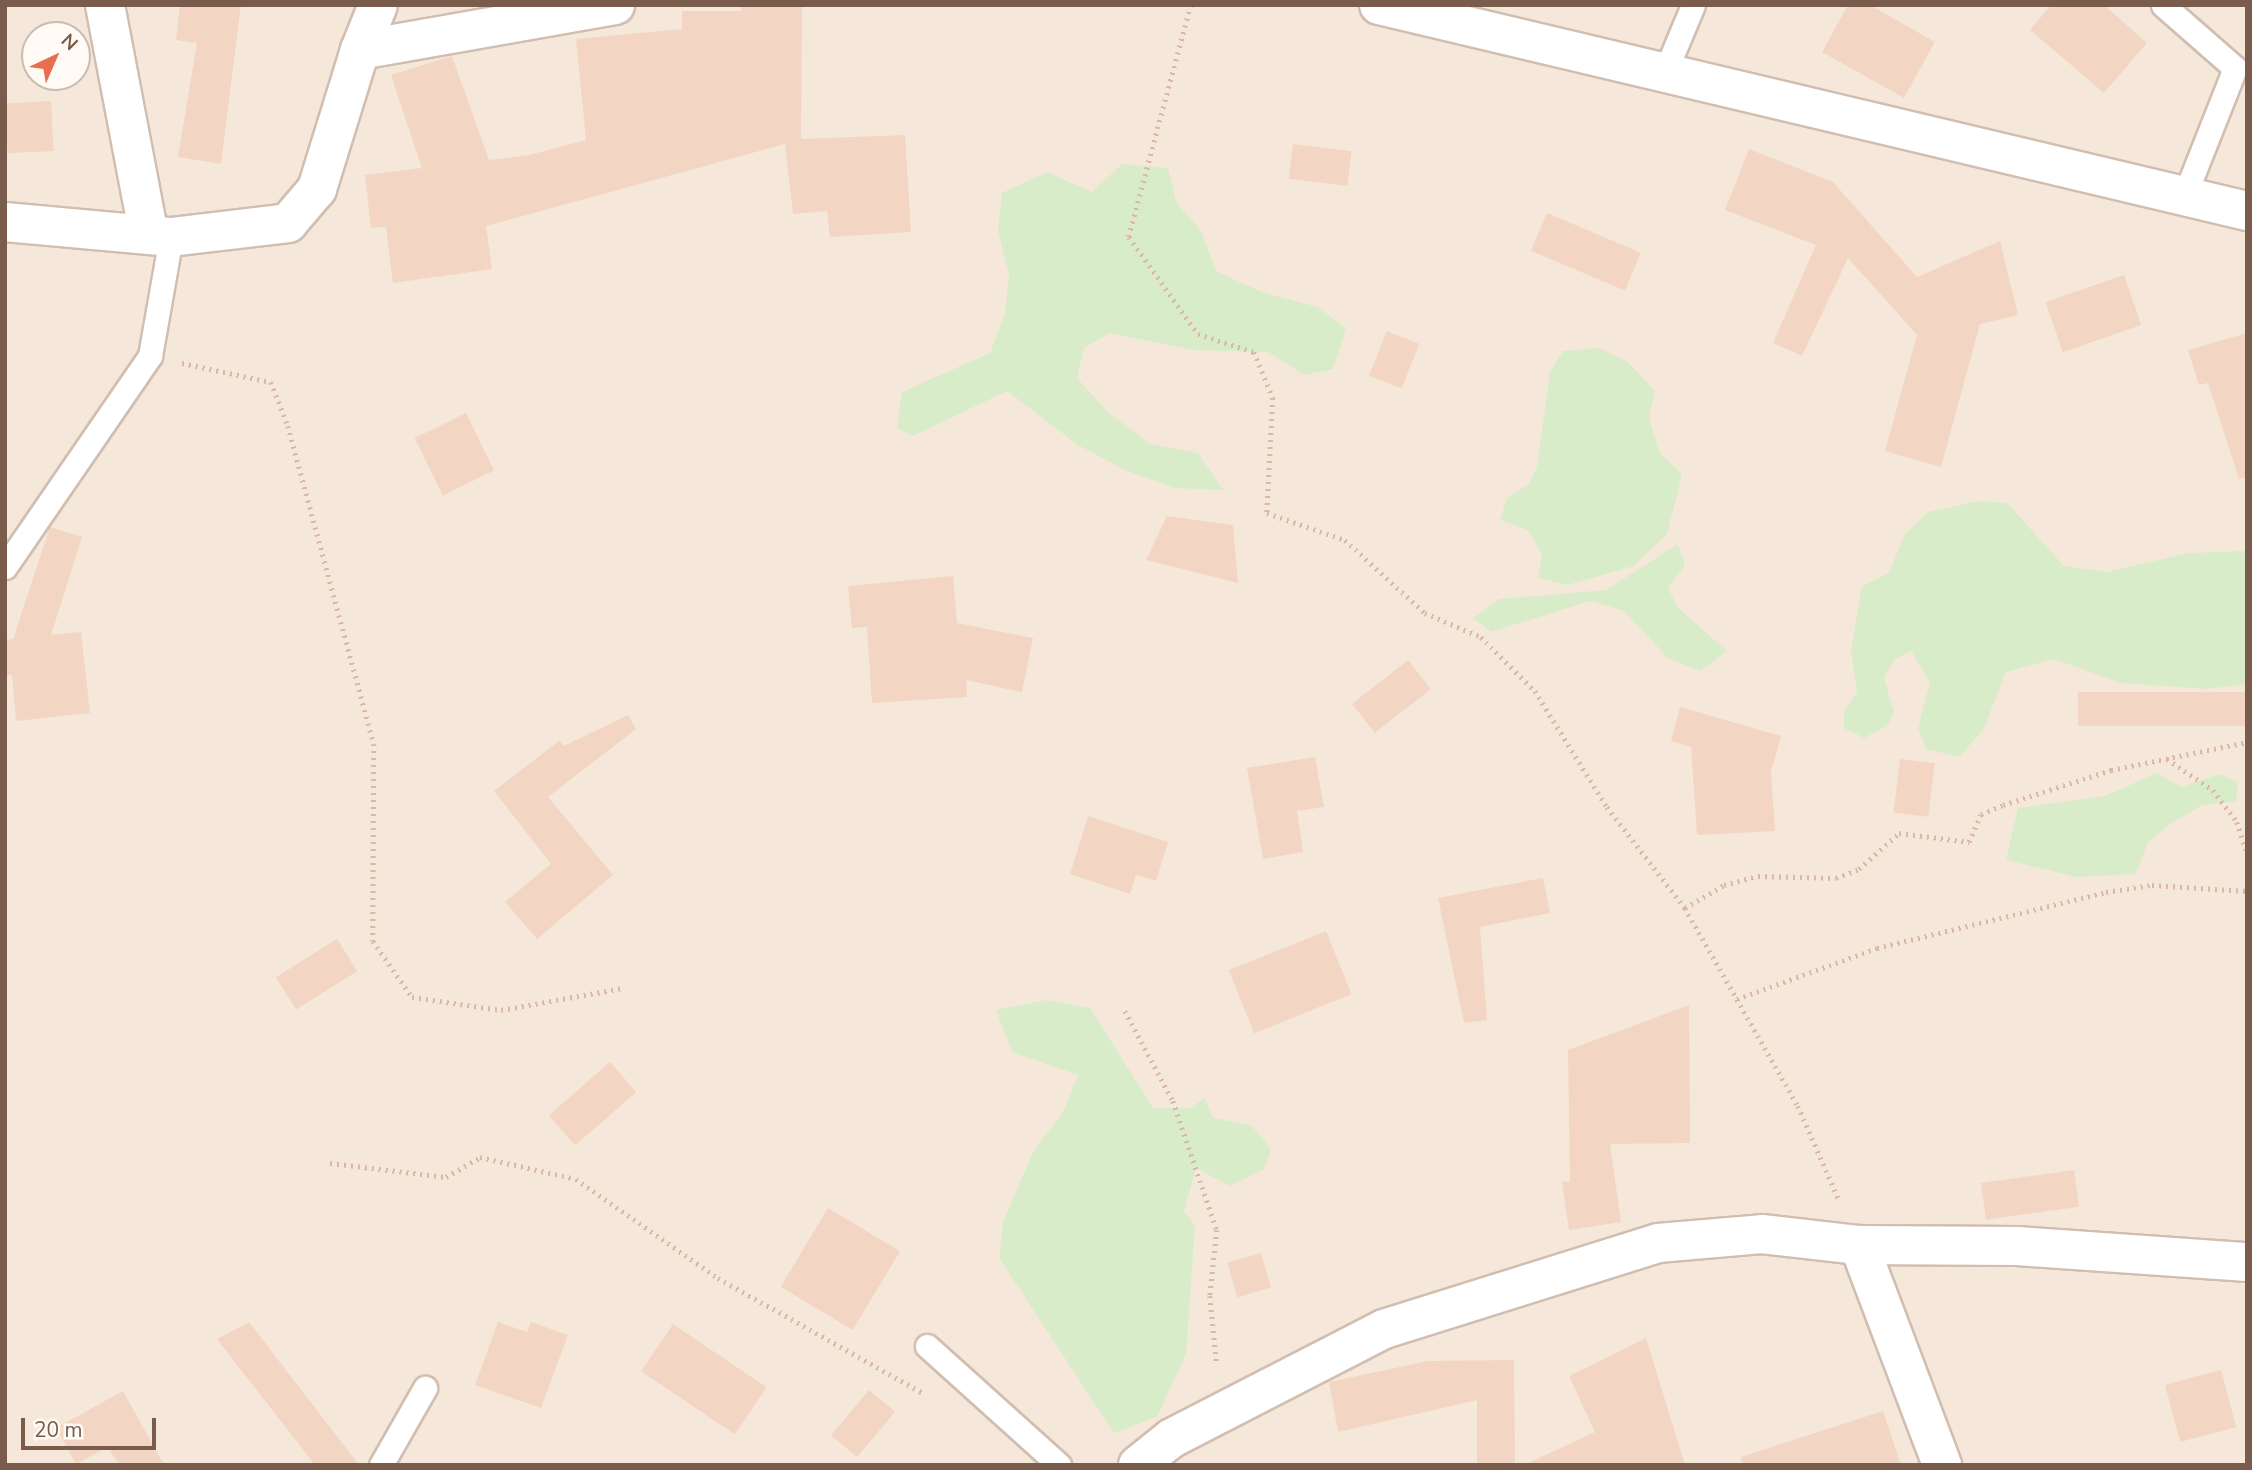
<!DOCTYPE html>
<html>
<head>
<meta charset="utf-8">
<style>
	body { margin:0 }
	#map { position:relative; width:2252px; height:1470px; overflow:hidden; background:#fdf6ec; font-family:"Nunito Sans",sans-serif }
	div>[style] { position:absolute }
	.residential>* { inset:0; background:#f5e8da }
	.green>* { inset:0; background:#d8ecc9 }
	.building>* { inset:0; background:#f3d5c3; transform-origin:0 0 }
	.path>* { height:4.5px; margin-top:-2.25px; transform-origin:0; background:repeating-linear-gradient(90deg,#d9b8a5 0 2px,transparent 0 7px) }
	.roads { filter:drop-shadow(2px 0 #d1beb0) drop-shadow(-2px 0 #d1beb0) drop-shadow(0 2px #d1beb0) drop-shadow(0 -2px #d1beb0) }
	.service>* { height:23px; margin:-11.5px; padding:0 11.5px; transform-origin:11.5px; border-radius:11.5px; background:#fff }
	.minor>* { height:38px; margin:-19px; padding:0 19px; transform-origin:19px; border-radius:19px; background:#fff }
	span { translate:-50% -50%; white-space:nowrap; text-align:center; line-height:1.15; -webkit-text-stroke:5px #fffaf3; paint-order:stroke }
	.frame { position:absolute; inset:0; border:7px solid #7a5c4d; pointer-events:none }
	.north { position:absolute; left:21px; top:21px; width:70px; height:70px; box-sizing:border-box; background:#fffaf3; border:2px solid #cabbb1; border-radius:50%; rotate:44deg; font-size:19px; font-weight:700; line-height:28px; text-align:center; color:#7a5c4d }
	.north::after { content:''; display:block; margin:auto; width:24px; height:32px; background:#e76f51; clip-path:polygon(50% 0,100% 100%,50% 72%,0 100%) }
	.scale { position:absolute; left:21px; top:1418px; width:135px; height:32px; box-sizing:border-box; border:4px solid #7a5c4d; border-top:0; padding-left:9px; font-size:21px; line-height:24px; white-space:nowrap; color:#7a5c4d; -webkit-text-stroke:5px #fffaf3; paint-order:stroke }
</style>
</head>
<body>
<div id="map">
	<div class="residential">
		<i style="clip-path:polygon(evenodd,5px 5px,2247px 5px,2247px 1465px,5px 1465px,5px 5px,35px 35px,77px 35px,77px 77px,35px 77px,35px 35px)"></i>
	</div>
	<div class="green">
		<i style="clip-path:polygon(1122px 164px,1168px 168px,1176px 202px,1201px 231px,1216px 271px,1264px 293px,1318px 307px,1346px 329px,1333px 369px,1304px 375px,1268px 352px,1194px 350px,1110px 333px,1084px 348px,1077px 378px,1107px 411px,1150px 444px,1198px 453px,1223px 490px,1176px 488px,1127px 471px,1078px 445px,1007px 391px,913px 436px,897px 428px,902px 392px,990px 353px,1005px 314px,1009px 275px,998px 230px,1002px 193px,1047px 172px,1092px 192px)"></i>
		<i style="clip-path:polygon(1599px 348px,1628px 362px,1655px 391px,1649px 417px,1659px 452px,1682px 475px,1667px 534px,1634px 566px,1567px 585px,1538px 578px,1542px 555px,1528px 530px,1500px 520px,1507px 498px,1529px 484px,1537px 467px,1550px 372px,1563px 351px)"></i>
		<i style="clip-path:polygon(1979px 501px,2007px 503px,2064px 566px,2107px 572px,2188px 553px,2247px 551px,2247px 684px,2208px 689px,2121px 683px,2054px 659px,2006px 672px,1983px 730px,1959px 757px,1926px 749px,1918px 728px,1930px 682px,1911px 651px,1895px 659px,1884px 677px,1894px 713px,1887px 726px,1864px 738px,1844px 728px,1844px 711px,1857px 692px,1851px 650px,1862px 586px,1889px 573px,1905px 534px,1928px 512px)"></i>
		<i style="clip-path:polygon(1678px 544px,1685px 565px,1668px 587px,1677px 607px,1727px 651px,1700px 671px,1668px 658px,1624px 611px,1590px 601px,1491px 632px,1473px 618px,1500px 599px,1606px 590px)"></i>
		<i style="clip-path:polygon(2157px 773px,2181px 787px,2219px 774px,2238px 782px,2236px 801px,2202px 805px,2169px 825px,2148px 842px,2136px 874px,2076px 877px,2006px 860px,2018px 808px,2105px 796px)"></i>
		<i style="clip-path:polygon(1046px 1000px,1090px 1008px,1153px 1108px,1190px 1108px,1205px 1098px,1213px 1118px,1251px 1125px,1271px 1149px,1264px 1169px,1230px 1186px,1196px 1168px,1184px 1212px,1195px 1225px,1186px 1354px,1157px 1417px,1114px 1433px,999px 1258px,1003px 1222px,1034px 1150px,1062px 1114px,1078px 1075px,1012px 1052px,996px 1010px)"></i>
	</div>
	<div class="building">
		<i style="clip-path:polygon(180px 5px,241px 5px,221px 164px,178px 157px,197px 43px,176px 40px)"></i>
		<i style="clip-path:polygon(741px 5px,802px 5px,801px 139px,905px 135px,911px 232px,830px 237px,827px 211px,793px 214px,785px 144px,486px 226px,492px 269px,393px 283px,386px 227px,371px 228px,365px 175px,422px 168px,391px 75px,452px 56px,489px 160px,529px 155px,586px 140px,576px 39px,682px 29px,682px 11px,741px 11px)"></i>
		<i style="clip-path:polygon(1848px 5px,1870px 5px,1935px 42px,1904px 98px,1822px 52px)"></i>
		<i style="clip-path:polygon(2051px 5px,2104px 5px,2147px 43px,2104px 93px,2030px 30px)"></i>
		<i style="left:51px;top:101px;width:50px;height:46px;rotate:87deg"></i>
		<i style="left:1293px;top:144px;width:59px;height:35px;rotate:7deg"></i>
		<i style="clip-path:polygon(1749px 149px,1833px 182px,1917px 277px,2000px 241px,2018px 315px,1980px 324px,1941px 467px,1885px 451px,1917px 335px,1848px 258px,1802px 356px,1773px 343px,1816px 245px,1725px 210px)"></i>
		<i style="left:1547px;top:213px;width:102px;height:41px;rotate:23deg"></i>
		<i style="left:2124px;top:275px;width:53px;height:83px;rotate:71deg"></i>
		<i style="left:1387px;top:331px;width:35px;height:48px;rotate:22deg"></i>
		<i style="clip-path:polygon(2247px 333px,2247px 478px,2239px 479px,2208px 383px,2199px 385px,2188px 350px)"></i>
		<i style="left:466px;top:413px;width:64px;height:57px;rotate:64deg"></i>
		<i style="clip-path:polygon(1167px 516px,1233px 525px,1238px 583px,1146px 560px)"></i>
		<i style="clip-path:polygon(50px 527px,82px 537px,51px 635px,81px 632px,90px 713px,16px 721px,12px 675px,5px 676px,5px 640px,13px 639px)"></i>
		<i style="clip-path:polygon(953px 576px,957px 623px,1033px 638px,1022px 692px,966px 680px,967px 697px,872px 703px,867px 627px,852px 628px,848px 586px)"></i>
		<i style="left:1408px;top:660px;width:37px;height:71px;rotate:52deg"></i>
		<i style="left:2247px;top:692px;width:34px;height:169px;rotate:90deg"></i>
		<i style="clip-path:polygon(1680px 707px,1781px 736px,1771px 772px,1775px 831px,1697px 835px,1691px 747px,1671px 741px)"></i>
		<i style="clip-path:polygon(628px 715px,636px 729px,548px 797px,613px 875px,537px 939px,505px 902px,551px 864px,494px 791px,560px 740px,564px 746px)"></i>
		<i style="clip-path:polygon(1315px 757px,1324px 807px,1297px 811px,1303px 852px,1263px 859px,1247px 768px)"></i>
		<i style="left:1900px;top:759px;width:35px;height:54px;rotate:7deg"></i>
		<i style="clip-path:polygon(1088px 816px,1168px 842px,1156px 881px,1136px 875px,1130px 894px,1070px 874px)"></i>
		<i style="clip-path:polygon(1543px 878px,1550px 913px,1480px 927px,1487px 1020px,1464px 1023px,1438px 898px)"></i>
		<i style="left:1326px;top:931px;width:68px;height:105px;rotate:68deg"></i>
		<i style="left:337px;top:939px;width:38px;height:72px;rotate:58deg"></i>
		<i style="clip-path:polygon(1689px 1005px,1690px 1143px,1610px 1144px,1621px 1222px,1569px 1230px,1562px 1182px,1570px 1181px,1568px 1050px)"></i>
		<i style="left:610px;top:1062px;width:40px;height:81px;rotate:49deg"></i>
		<i style="left:2074px;top:1170px;width:37px;height:94px;rotate:82deg"></i>
		<i style="left:828px;top:1208px;width:84px;height:92px;rotate:31deg"></i>
		<i style="left:1261px;top:1253px;width:36px;height:35px;rotate:74deg"></i>
		<i style="clip-path:polygon(249px 1322px,359px 1465px,315px 1465px,217px 1339px)"></i>
		<i style="clip-path:polygon(498px 1322px,527px 1332px,531px 1322px,568px 1335px,541px 1408px,475px 1385px)"></i>
		<i style="left:673px;top:1324px;width:113px;height:57px;rotate:34deg"></i>
		<i style="clip-path:polygon(1646px 1338px,1685px 1465px,1524px 1465px,1595px 1432px,1569px 1376px)"></i>
		<i style="clip-path:polygon(1514px 1360px,1515px 1465px,1477px 1465px,1477px 1400px,1338px 1432px,1329px 1382px,1428px 1361px)"></i>
		<i style="left:2221px;top:1370px;width:59px;height:58px;rotate:75deg"></i>
		<i style="left:869px;top:1390px;width:34px;height:59px;rotate:40deg"></i>
		<i style="clip-path:polygon(123px 1391px,164px 1465px,119px 1465px,108px 1447px,76px 1464px,56px 1428px)"></i>
		<i style="clip-path:polygon(1883px 1411px,1901px 1465px,1743px 1465px,1741px 1457px)"></i>
	</div>
	<div class="path">
		<i style="left:1191px;top:5px;width:240px;rotate:105deg"></i>
		<i style="left:1129px;top:237px;width:119px;rotate:54.6deg"></i>
		<i style="left:1198px;top:334px;width:59px;rotate:17.8deg"></i>
		<i style="left:1254px;top:352px;width:50px;rotate:67.6deg"></i>
		<i style="left:1273px;top:398px;width:115px;rotate:93deg"></i>
		<i style="left:1267px;top:513px;width:83px;rotate:19.1deg"></i>
		<i style="left:1345px;top:540px;width:108px;rotate:42.4deg"></i>
		<i style="left:1425px;top:613px;width:61px;rotate:23.2deg"></i>
		<i style="left:1481px;top:637px;width:76px;rotate:45deg"></i>
		<i style="left:1535px;top:691px;width:137px;rotate:58.2deg"></i>
		<i style="left:1607px;top:807px;width:128px;rotate:52.3deg"></i>
		<i style="left:1685px;top:908px;width:228px;rotate:60.3deg"></i>
		<i style="left:1798px;top:1106px;width:103px;rotate:66.4deg"></i>
		<i style="left:182px;top:363px;width:91px;rotate:12.1deg"></i>
		<i style="left:271px;top:382px;width:47px;rotate:68.9deg"></i>
		<i style="left:288px;top:426px;width:329px;rotate:74.9deg"></i>
		<i style="left:374px;top:744px;width:197px;rotate:90.3deg"></i>
		<i style="left:373px;top:941px;width:68px;rotate:55.1deg"></i>
		<i style="left:412px;top:997px;width:90px;rotate:8.3deg"></i>
		<i style="left:501px;top:1010px;width:124px;rotate:-10.2deg"></i>
		<i style="left:2167px;top:759px;width:55px;rotate:34deg"></i>
		<i style="left:2213px;top:790px;width:40px;rotate:53deg"></i>
		<i style="left:2237px;top:822px;width:32px;rotate:72deg"></i>
		<i style="left:1685px;top:908px;width:45px;rotate:-30.5deg"></i>
		<i style="left:1724px;top:885px;width:35px;rotate:-15deg"></i>
		<i style="left:1758px;top:876px;width:78px;rotate:1.5deg"></i>
		<i style="left:1836px;top:878px;width:25px;rotate:-21deg"></i>
		<i style="left:1859px;top:869px;width:54px;rotate:-42deg"></i>
		<i style="left:1899px;top:833px;width:71px;rotate:7.3deg"></i>
		<i style="left:1969px;top:842px;width:30px;rotate:-67deg"></i>
		<i style="left:1981px;top:814px;width:24px;rotate:-22deg"></i>
		<i style="left:2003px;top:805px;width:114px;rotate:-18deg"></i>
		<i style="left:2111px;top:770px;width:139px;rotate:-11.6deg"></i>
		<i style="left:1737px;top:999px;width:149px;rotate:-20deg"></i>
		<i style="left:1877px;top:948px;width:236px;rotate:-13.7deg"></i>
		<i style="left:2106px;top:892px;width:47px;rotate:-8.7deg"></i>
		<i style="left:2152px;top:885px;width:95px;rotate:3.6deg"></i>
		<i style="left:1125px;top:1011px;width:102px;rotate:61.9deg"></i>
		<i style="left:1173px;top:1101px;width:136px;rotate:71.2deg"></i>
		<i style="left:1217px;top:1230px;width:66px;rotate:96.1deg"></i>
		<i style="left:1210px;top:1296px;width:70px;rotate:84.3deg"></i>
		<i style="left:330px;top:1163px;width:117px;rotate:6.9deg"></i>
		<i style="left:446px;top:1177px;width:39px;rotate:-30deg"></i>
		<i style="left:480px;top:1157px;width:98px;rotate:12.9deg"></i>
		<i style="left:576px;top:1179px;width:173px;rotate:34.9deg"></i>
		<i style="left:718px;top:1278px;width:235px;rotate:29.3deg"></i>
	</div>
	<div class="roads">
		<div class="service">
			<i style="left:2163px;top:5px;width:96px;rotate:41.2deg"></i>
			<i style="left:2235px;top:68px;width:139px;rotate:111.6deg"></i>
			<i style="left:1665px;top:72px;width:73px;rotate:-67.3deg"></i>
			<i style="left:5px;top:567px;width:256px;rotate:-55.5deg"></i>
			<i style="left:150px;top:356px;width:121px;rotate:-80deg"></i>
			<i style="left:927px;top:1346px;width:178px;rotate:42deg"></i>
			<i style="left:381px;top:1465px;width:89px;rotate:-60.3deg"></i>
		</div>
		<div class="minor">
			<i style="left:105px;top:5px;width:234px;rotate:79.2deg"></i>
			<i style="left:1379px;top:5px;width:892px;rotate:13.35deg"></i>
			<i style="left:360px;top:50px;width:48px;rotate:-68.2deg"></i>
			<i style="left:5px;top:222px;width:167px;rotate:5.2deg"></i>
			<i style="left:171px;top:237px;width:118px;rotate:-6.8deg"></i>
			<i style="left:288px;top:223px;width:45px;rotate:-49.5deg"></i>
			<i style="left:317px;top:189px;width:145px;rotate:-72.8deg"></i>
			<i style="left:360px;top:50px;width:259px;rotate:-10deg"></i>
			<i style="left:1859px;top:1245px;width:235px;rotate:69.3deg"></i>
			<i style="left:1138px;top:1465px;width:43px;rotate:-38.5deg"></i>
			<i style="left:1172px;top:1438px;width:238px;rotate:-27.2deg"></i>
			<i style="left:1384px;top:1329px;width:287px;rotate:-17.4deg"></i>
			<i style="left:1658px;top:1243px;width:104px;rotate:-4.9deg"></i>
			<i style="left:1762px;top:1234px;width:98px;rotate:6.5deg"></i>
			<i style="left:1859px;top:1245px;width:158px;rotate:0.4deg"></i>
			<i style="left:2017px;top:1246px;width:231px;rotate:4deg"></i>
		</div>
	</div>
	<div class="frame"></div>
	<div class="north">N</div>
	<div class="scale">20 m</div>
</div>
</body>
</html>
